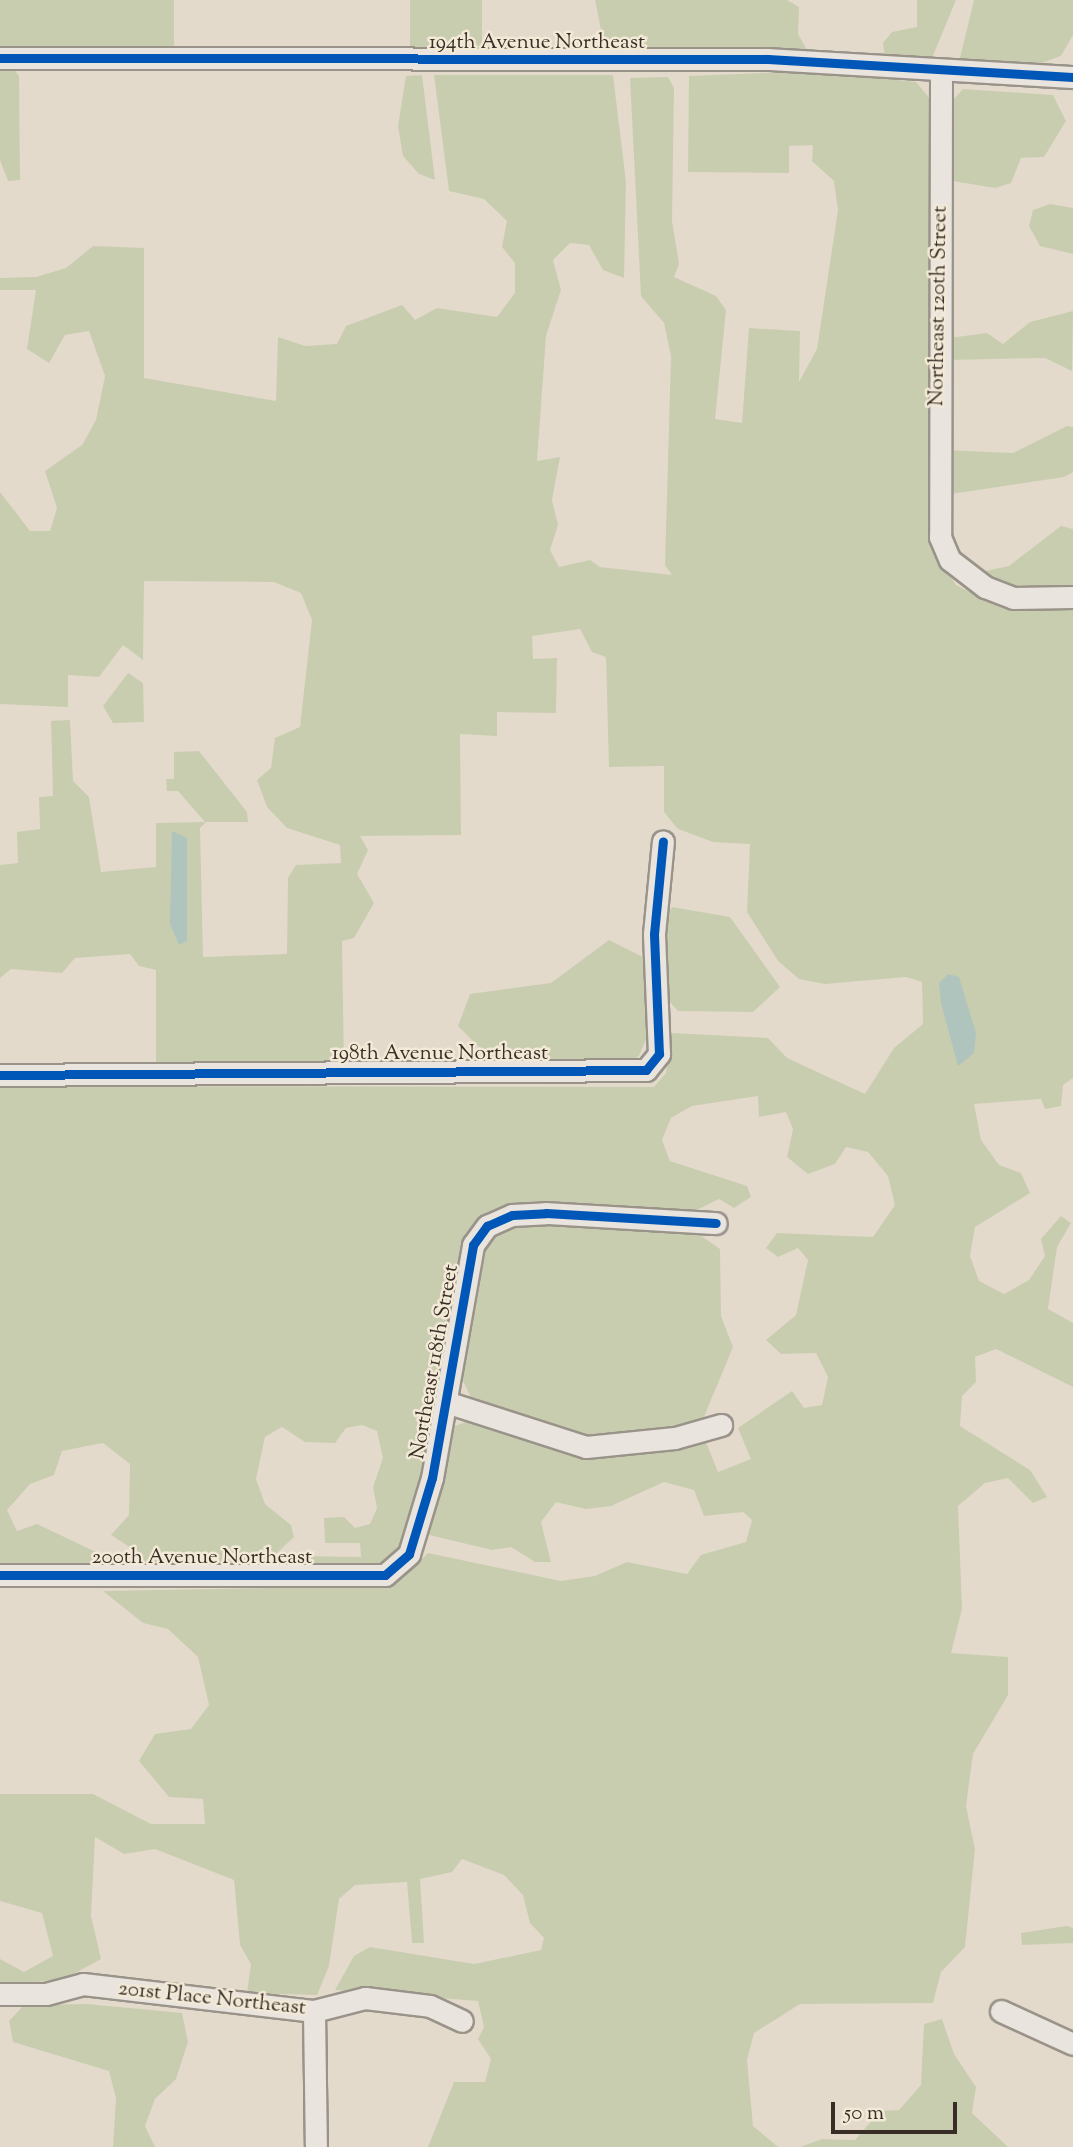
<!DOCTYPE html>
<html>
<head>
<meta charset="utf-8">
<style>
	body { margin:0 }
	#map { position:relative; width:1073px; height:2147px; overflow:hidden; background:#e3dacc; font-family:"Sorts Mill Goudy",serif }
	div>[style] { position:absolute }
	.green>* { inset:0; background:#c9cdaf; transform-origin:0 0 }
	.water>* { inset:0; background:#afc4bc }
	.roads { filter:drop-shadow(2px 0 #99938a) drop-shadow(-2px 0 #99938a) drop-shadow(0 2px #99938a) drop-shadow(0 -2px #99938a) }
	.minor>* { height:21px; margin:-10.5px; padding:0 10.5px; transform-origin:10.5px; border-radius:10.5px; background:#e9e4dd }
	.cycleway>* { height:9px; margin:-4.5px; padding:0 4.5px; transform-origin:4.5px; border-radius:4.5px; background:#0057b8 }
	span { translate:-50% -50%; white-space:nowrap; text-align:center; line-height:1.15; -webkit-text-stroke:5px #f3e9d7; paint-order:stroke }
	.street-label { font-size:21px; color:#382e25 }
	.scale { position:absolute; left:831px; top:2102px; width:126px; height:32px; box-sizing:border-box; border:4px solid #382e25; border-top:0; padding-left:9px; font-size:21px; line-height:24px; white-space:nowrap; color:#382e25; -webkit-text-stroke:5px #f3e9d7; paint-order:stroke }
</style>
</head>
<body>
<div id="map">
	<div class="green">
		<i style="left:0;top:0;width:174px;height:48px"></i>
		<i style="left:410px;top:0;width:72px;height:54px"></i>
		<i style="clip-path:polygon(595px 0,787px 0,799px 7px,798px 34px,810px 55px,605px 50px)"></i>
		<i style="clip-path:polygon(917px 0,956px 0,932px 58px,885px 59px,883px 43px,892px 32px,917px 27px)"></i>
		<i style="clip-path:polygon(974px 0,1073px 0,1073px 35px,1061px 56px,1039px 64px,959px 62px)"></i>
		<i style="clip-path:polygon(0 68px,13px 68px,19px 76px,20px 180px,8px 181px,0 160px)"></i>
		<i style="clip-path:polygon(814px 71px,916px 82px,935px 105px,931px 545px,956px 585px,988px 601px,1017px 611px,1073px 607px,1073px 1078px,1063px 1085px,1061px 1106px,1045px 1109px,1041px 1099px,974px 1104px,981px 1140px,999px 1165px,1021px 1173px,1030px 1193px,975px 1227px,970px 1256px,979px 1281px,1004px 1294px,1029px 1280px,1045px 1256px,1041px 1239px,1061px 1216px,1071px 1223px,1057px 1247px,1048px 1309px,1073px 1323px,1073px 1387px,996px 1349px,975px 1357px,976px 1382px,962px 1396px,960px 1426px,1030px 1470px,1047px 1497px,1033px 1503px,1008px 1478px,985px 1483px,958px 1506px,962px 1609px,951px 1653px,1008px 1657px,1008px 1695px,973px 1754px,966px 1806px,975px 1849px,965px 1947px,941px 1972px,933px 2003px,800px 2004px,754px 2033px,747px 2060px,753px 2126px,778px 2147px,428px 2147px,454px 2082px,485px 2082px,491px 2059px,478px 2039px,484px 2027px,478px 2001px,335px 1990px,354px 1956px,370px 1947px,474px 1964px,541px 1950px,544px 1938px,530px 1923px,523px 1895px,504px 1875px,462px 1859px,452px 1872px,420px 1879px,424px 1943px,412px 1943px,407px 1882px,355px 1885px,339px 1899px,329px 1966px,317px 1995px,247px 1993px,251px 1964px,240px 1945px,234px 1880px,155px 1849px,124px 1854px,95px 1837px,91px 1916px,101px 1959px,66px 1978px,0 1987px,0 1959px,24px 1972px,53px 1956px,42px 1913px,0 1901px,0 1794px,93px 1794px,151px 1824px,205px 1824px,203px 1799px,169px 1797px,139px 1761px,155px 1734px,191px 1729px,209px 1705px,198px 1657px,168px 1629px,143px 1623px,103px 1591px,381px 1586px,400px 1580px,428px 1553px,561px 1581px,595px 1576px,627px 1562px,687px 1574px,701px 1555px,746px 1542px,752px 1520px,743px 1512px,704px 1516px,694px 1490px,664px 1482px,611px 1506px,586px 1509px,556px 1502px,541px 1522px,551px 1562px,535px 1562px,511px 1547px,492px 1550px,425px 1534px,455px 1426px,468px 1421px,530px 1439px,705px 1440px,718px 1472px,751px 1459px,738px 1428px,792px 1391px,804px 1408px,822px 1405px,828px 1377px,816px 1353px,781px 1354px,766px 1340px,796px 1315px,808px 1260px,798px 1248px,778px 1257px,766px 1248px,777px 1233px,873px 1237px,895px 1205px,888px 1176px,868px 1152px,846px 1147px,835px 1164px,808px 1174px,787px 1157px,793px 1129px,786px 1112px,759px 1117px,758px 1096px,692px 1106px,671px 1118px,662px 1140px,670px 1161px,747px 1186px,751px 1197px,734px 1208px,719px 1199px,695px 1211px,518px 1203px,491px 1213px,412px 1533px,385px 1565px,283px 1570px,298px 1556px,361px 1557px,360px 1543px,325px 1543px,324px 1518px,344px 1517px,355px 1528px,370px 1524px,377px 1508px,373px 1487px,383px 1458px,377px 1431px,362px 1425px,346px 1428px,335px 1443px,305px 1442px,282px 1427px,265px 1437px,256px 1479px,265px 1504px,291px 1525px,294px 1537px,263px 1566px,140px 1566px,134px 1550px,111px 1535px,129px 1515px,130px 1464px,103px 1443px,62px 1451px,54px 1475px,30px 1484px,7px 1510px,17px 1531px,37px 1524px,98px 1553px,101px 1567px,0 1567px,0 1086px,654px 1087px,666px 1073px,671px 1033px,768px 1038px,787px 1058px,865px 1094px,894px 1048px,923px 1024px,922px 982px,906px 977px,825px 984px,799px 979px,778px 961px,747px 912px,750px 844px,713px 842px,678px 829px,664px 812px,664px 766px,609px 767px,606px 657px,592px 652px,580px 629px,532px 636px,533px 659px,557px 658px,556px 713px,497px 712px,497px 736px,460px 734px,461px 835px,360px 836px,368px 850px,357px 874px,374px 903px,354px 938px,342px 941px,344px 1067px,156px 1064px,156px 970px,139px 966px,130px 954px,75px 958px,62px 973px,11px 969px,0 978px,0 865px,18px 863px,17px 832px,40px 829px,39px 797px,53px 796px,51px 721px,70px 720px,73px 781px,89px 797px,101px 872px,156px 867px,156px 823px,205px 822px,178px 791px,167px 791px,166px 779px,174px 779px,174px 752px,199px 751px,247px 812px,248px 822px,206px 822px,200px 828px,203px 957px,287px 954px,288px 878px,296px 865px,341px 863px,340px 845px,287px 828px,267px 807px,257px 780px,271px 768px,275px 738px,300px 727px,312px 620px,301px 593px,274px 582px,144px 581px,143px 660px,123px 645px,99px 677px,68px 675px,68px 707px,0 704px,0 492px,30px 531px,50px 531px,57px 508px,45px 471px,82px 445px,96px 420px,105px 376px,89px 331px,65px 335px,49px 363px,27px 349px,36px 290px,0 290px,0 278px,36px 277px,66px 268px,93px 246px,144px 248px,144px 378px,276px 401px,278px 337px,305px 346px,337px 344px,346px 326px,402px 305px,415px 320px,437px 308px,497px 317px,515px 293px,515px 263px,502px 247px,507px 221px,484px 199px,449px 191px,434px 75px,613px 75px,626px 182px,624px 278px,603px 270px,589px 245px,570px 243px,553px 260px,561px 290px,546px 336px,537px 461px,560px 457px,552px 500px,558px 525px,550px 550px,559px 567px,590px 560px,600px 567px,672px 575px,665px 565px,671px 356px,664px 323px,641px 296px,630px 78px,668px 77px,674px 88px,672px 221px,679px 264px,674px 277px,716px 296px,726px 310px,715px 419px,742px 423px,749px 328px,800px 331px,799px 382px,817px 349px,838px 210px,834px 181px,812px 161px,813px 145px,789px 146px,789px 173px,688px 172px,689px 76px)"></i>
		<i style="clip-path:polygon(422px 75px,435px 180px,419px 174px,403px 156px,398px 126px,406px 76px)"></i>
		<i style="clip-path:polygon(963px 89px,1053px 95px,1066px 121px,1044px 157px,1021px 158px,1011px 183px,995px 188px,953px 181px,952px 101px)"></i>
		<i style="clip-path:polygon(1050px 204px,1073px 208px,1073px 254px,1040px 246px,1029px 226px,1033px 210px)"></i>
		<i style="clip-path:polygon(1073px 311px,1072px 371px,1045px 358px,947px 360px,949px 338px,987px 333px,1003px 344px,1030px 322px)"></i>
		<i style="clip-path:polygon(1067px 426px,1073px 427px,1073px 472px,1064px 477px,944px 495px,945px 450px,1013px 453px)"></i>
		<i style="clip-path:polygon(1061px 526px,1073px 529px,1073px 590px,1029px 591px,976px 573px,1009px 566px)"></i>
		<i style="clip-path:polygon(128px 673px,143px 683px,144px 722px,113px 723px,103px 706px)"></i>
		<i style="clip-path:polygon(672px 907px,730px 917px,780px 987px,753px 1012px,678px 1011px,668px 1000px,666px 919px)"></i>
		<i style="clip-path:polygon(609px 940px,645px 958px,647px 1036px,639px 1056px,626px 1065px,496px 1064px,458px 1026px,470px 994px,551px 983px)"></i>
		<i style="clip-path:polygon(561px 1225px,694px 1231px,720px 1249px,721px 1316px,733px 1347px,701px 1424px,616px 1437px,567px 1435px,471px 1398px,458px 1370px,482px 1244px,497px 1228px)"></i>
		<i style="clip-path:polygon(1067px 1926px,1073px 1928px,1073px 1943px,1022px 1945px,1021px 1933px)"></i>
		<i style="clip-path:polygon(87px 2004px,182px 2013px,188px 2042px,176px 2079px,155px 2099px,145px 2126px,155px 2147px,113px 2147px,116px 2098px,109px 2071px,13px 2042px,9px 2021px,24px 2005px)"></i>
		<i style="clip-path:polygon(942px 2019px,954px 2054px,976px 2087px,972px 2113px,1008px 2147px,800px 2147px,822px 2139px,855px 2140px,880px 2111px,899px 2110px,921px 2085px,924px 2024px)"></i>
	</div>
	<div class="water">
		<i style="clip-path:polygon(172px 831px,187px 838px,187px 941px,179px 945px,170px 924px)"></i>
		<i style="clip-path:polygon(948px 974px,959px 977px,976px 1033px,974px 1053px,958px 1066px,941px 1003px,939px 983px)"></i>
	</div>
	<div class="roads">
		<div class="minor">
			<i style="left:0;top:58px;width:768px;rotate:0.07deg"></i>
			<i style="left:768px;top:59px;width:306px;rotate:3.4deg"></i>
			<i style="left:941px;top:73px;width:464px;rotate:90.1deg"></i>
			<i style="left:940px;top:537px;width:25px;rotate:67deg"></i>
			<i style="left:950px;top:560px;width:44px;rotate:37.6deg"></i>
			<i style="left:985px;top:587px;width:30px;rotate:21deg"></i>
			<i style="left:1013px;top:598px;width:60px;rotate:-1deg"></i>
			<i style="left:0;top:1075px;width:646px;rotate:-0.44deg"></i>
			<i style="left:646px;top:1070px;width:21px;rotate:-51deg"></i>
			<i style="left:659px;top:1054px;width:120px;rotate:-92.4deg"></i>
			<i style="left:654px;top:934px;width:93px;rotate:-84.5deg"></i>
			<i style="left:446px;top:1402px;width:147px;rotate:17.8deg"></i>
			<i style="left:586px;top:1447px;width:89px;rotate:-5.8deg"></i>
			<i style="left:675px;top:1438px;width:48px;rotate:-15.8deg"></i>
			<i style="left:0;top:1575px;width:385px"></i>
			<i style="left:385px;top:1575px;width:32px;rotate:-41deg"></i>
			<i style="left:409px;top:1554px;width:79px;rotate:-73.2deg"></i>
			<i style="left:432px;top:1478px;width:237px;rotate:-80deg"></i>
			<i style="left:473px;top:1245px;width:24px;rotate:-54deg"></i>
			<i style="left:487px;top:1226px;width:27px;rotate:-24deg"></i>
			<i style="left:512px;top:1215px;width:34px;rotate:-3deg"></i>
			<i style="left:546px;top:1213px;width:170px;rotate:3.4deg"></i>
			<i style="left:0;top:1994px;width:46px"></i>
			<i style="left:46px;top:1994px;width:38px;rotate:-15deg"></i>
			<i style="left:83px;top:1984px;width:233px;rotate:6.7deg"></i>
			<i style="left:314px;top:2011px;width:53px;rotate:-14.3deg"></i>
			<i style="left:365px;top:1998px;width:65px;rotate:7deg"></i>
			<i style="left:430px;top:2006px;width:35px;rotate:25deg"></i>
			<i style="left:314px;top:2011px;width:136px;rotate:89.2deg"></i>
			<i style="left:1001px;top:2011px;width:79px;rotate:24.6deg"></i>
		</div>
	</div>
	<div class="cycleway">
		<i style="left:0;top:58px;width:768px;rotate:0.07deg"></i>
		<i style="left:768px;top:59px;width:306px;rotate:3.4deg"></i>
		<i style="left:0;top:1075px;width:646px;rotate:-0.44deg"></i>
		<i style="left:646px;top:1070px;width:21px;rotate:-51deg"></i>
		<i style="left:659px;top:1054px;width:120px;rotate:-92.4deg"></i>
		<i style="left:654px;top:934px;width:93px;rotate:-84.5deg"></i>
		<i style="left:0;top:1575px;width:385px"></i>
		<i style="left:385px;top:1575px;width:32px;rotate:-41deg"></i>
		<i style="left:409px;top:1554px;width:79px;rotate:-73.2deg"></i>
		<i style="left:432px;top:1478px;width:237px;rotate:-80deg"></i>
		<i style="left:473px;top:1245px;width:24px;rotate:-54deg"></i>
		<i style="left:487px;top:1226px;width:27px;rotate:-24deg"></i>
		<i style="left:512px;top:1215px;width:34px;rotate:-3deg"></i>
		<i style="left:546px;top:1213px;width:170px;rotate:3.4deg"></i>
	</div>
	<div class="street-label">
		<span style="left:537px;top:43px">194th Avenue Northeast</span>
		<span style="left:939px;top:306px;rotate:-89deg">Northeast 120th Street</span>
		<span style="left:440px;top:1054px">198th Avenue Northeast</span>
		<span style="left:435px;top:1362px;rotate:-80deg">Northeast 118th Street</span>
		<span style="left:202px;top:1558px">200th Avenue Northeast</span>
		<span style="left:212px;top:1999px;rotate:6deg">201st Place Northeast</span>
	</div>
	<div class="scale">50 m</div>
</div>
</body>
</html>
